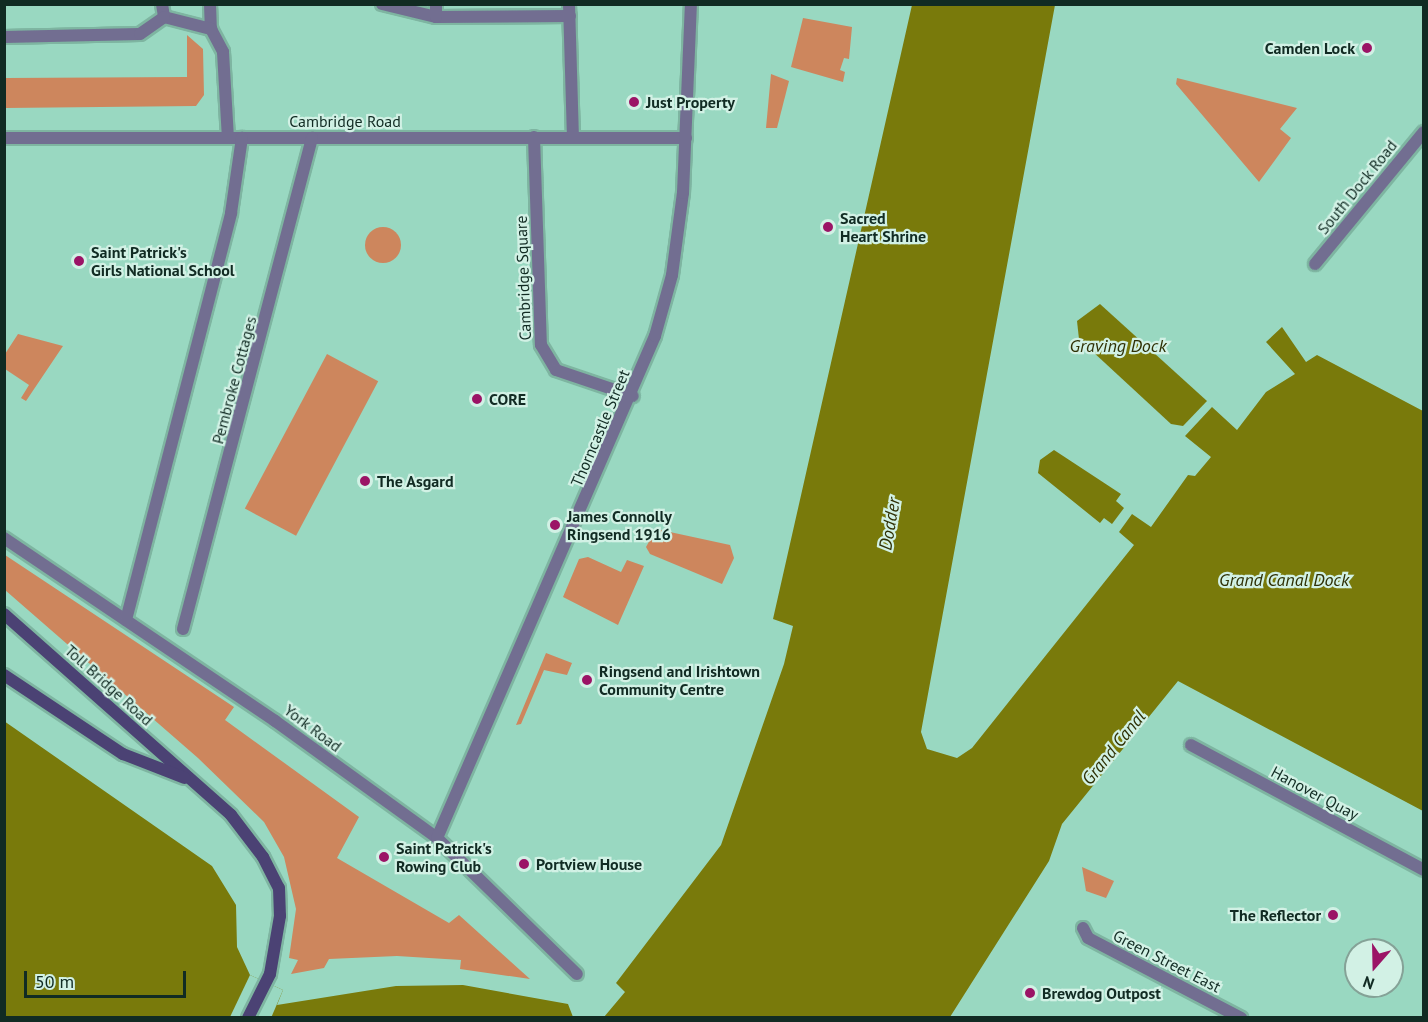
<!DOCTYPE html>
<html>
<head>
<meta charset="utf-8">
<style>
	body { margin:0 }
	#map { position:relative; width:1428px; height:1022px; overflow:hidden; background:#99d8c1; font-family:"PT Sans",sans-serif }
	div>[style] { position:absolute }
	.green>* { inset:0; background:#cd865d; transform-origin:0 0 }
	.round { border-radius:50% }
	.water>* { inset:0; background:#797a0b }
	.pier>* { inset:0; background:#99d8c1 }
	.roads { filter:drop-shadow(2px 0 #7eb5a1) drop-shadow(-2px 0 #7eb5a1) drop-shadow(0 2px #7eb5a1) drop-shadow(0 -2px #7eb5a1) }
	.street>* { height:12px; margin:-6px; padding:0 6px; transform-origin:6px; border-radius:6px; background:#726e91 }
	.secondary>* { height:12px; margin:-6px; padding:0 6px; transform-origin:6px; border-radius:6px; background:#4b4274 }
	.dots>* { width:16px; height:16px; translate:-50% -50%; box-sizing:border-box; border:3px solid #d2f1e5; border-radius:50% }
	span { translate:-50% -50%; white-space:nowrap; text-align:center; line-height:1.15; -webkit-text-stroke:4.5px #d2f1e5; paint-order:stroke }
	.poi-label { font-size:16px; color:#112b23; font-weight:700 }
	.right { translate:-100% -50%; text-align:right }
	.left { translate:0 -50%; text-align:left }
	.street-label { font-size:16px; color:#112b23 }
	.water-label { font-size:18px; color:#2f3005; font-style:italic }
	.frame { position:absolute; inset:0; border:6px solid #112b23; pointer-events:none }
	.north { position:absolute; left:1344px; top:938px; width:60px; height:60px; box-sizing:border-box; background:#d2f1e5; border:2px solid #85a297; border-radius:50%; rotate:200deg; font-size:16px; font-weight:700; line-height:24px; text-align:center; color:#112b23 }
	.north::after { content:''; display:block; margin:auto; width:21px; height:27px; background:#9b1466; clip-path:polygon(50% 0,100% 100%,50% 72%,0 100%) }
	.scale { position:absolute; left:24px; top:971px; width:162px; height:27px; box-sizing:border-box; border:3px solid #112b23; border-top:0; padding-left:8px; font-size:18px; line-height:21px; white-space:nowrap; color:#112b23; -webkit-text-stroke:4px #d2f1e5; paint-order:stroke }
</style>
</head>
<body>
<div id="map">
	<div class="green">
		<i style="clip-path:polygon(803px 18px,852px 27px,849px 59px,844px 58px,840px 70px,845px 72px,843px 82px,791px 67px)"></i>
		<i style="clip-path:polygon(187px 35px,203px 49px,204px 95px,196px 106px,5px 108px,5px 78px,187px 77px)"></i>
		<i style="clip-path:polygon(771px 74px,789px 81px,777px 128px,766px 128px)"></i>
		<i style="clip-path:polygon(1177px 78px,1297px 108px,1280px 129px,1291px 138px,1259px 182px,1176px 84px)"></i>
		<i class="round" style="left:365px;top:227px;width:36px;height:36px"></i>
		<i style="clip-path:polygon(18px 334px,63px 346px,26px 401px,21px 398px,29px 385px,5px 369px,5px 354px)"></i>
		<i style="left:327px;top:354px;width:58px;height:175px;rotate:28deg"></i>
		<i style="clip-path:polygon(656px 529px,730px 545px,734px 558px,722px 584px,650px 554px,646px 547px)"></i>
		<i style="clip-path:polygon(5px 555px,234px 707px,225px 720px,359px 817px,337px 858px,449px 923px,459px 915px,530px 979px,460px 969px,461px 960px,397px 956px,329px 959px,324px 968px,291px 974px,298px 960px,289px 958px,296px 909px,284px 857px,264px 822px,198px 758px,5px 590px)"></i>
		<i style="clip-path:polygon(588px 557px,621px 572px,627px 560px,644px 566px,618px 625px,563px 597px,579px 559px)"></i>
		<i style="clip-path:polygon(546px 653px,572px 663px,567px 675px,544px 670px,521px 724px,516px 725px)"></i>
		<i style="clip-path:polygon(1082px 867px,1114px 881px,1106px 898px,1086px 891px)"></i>
	</div>
	<div class="water">
		<i style="clip-path:polygon(912px 5px,1055px 5px,921px 732px,927px 749px,957px 758px,972px 748px,1134px 545px,1119px 532px,1132px 514px,1151px 527px,1188px 475px,1195px 476px,1211px 457px,1185px 436px,1212px 407px,1237px 430px,1266px 392px,1295px 374px,1266px 342px,1282px 327px,1306px 362px,1317px 355px,1423px 411px,1423px 811px,1178px 681px,1062px 824px,1049px 861px,950px 1017px,604px 1017px,625px 992px,616px 983px,721px 845px,784px 664px,793px 626px,773px 619px)"></i>
		<i style="clip-path:polygon(1100px 304px,1207px 401px,1183px 426px,1171px 424px,1079px 339px,1077px 321px)"></i>
		<i style="clip-path:polygon(1054px 450px,1121px 494px,1116px 501px,1124px 508px,1112px 524px,1104px 518px,1100px 523px,1038px 473px,1040px 460px)"></i>
		<i style="clip-path:polygon(4px 721px,212px 866px,236px 905px,237px 947px,250px 975px,283px 990px,277px 1005px,396px 986px,463px 985px,568px 1004px,573px 1017px,5px 1017px)"></i>
	</div>
	<div class="pier">
		<i style="clip-path:polygon(250px 975px,283px 990px,271px 1018px,230px 1017px)"></i>
	</div>
	<div class="roads">
		<div class="street">
			<i style="left:162px;top:4px;width:13px;rotate:81deg"></i>
			<i style="left:210px;top:4px;width:25px;rotate:88deg"></i>
			<i style="left:211px;top:29px;width:26px;rotate:62deg"></i>
			<i style="left:223px;top:52px;width:86px;rotate:86.7deg"></i>
			<i style="left:382px;top:4px;width:56px;rotate:13.5deg"></i>
			<i style="left:436px;top:17px;width:134px;rotate:-0.4deg"></i>
			<i style="left:436px;top:4px;width:13px;rotate:90deg"></i>
			<i style="left:569px;top:4px;width:132px;rotate:88.3deg"></i>
			<i style="left:164px;top:17px;width:49px;rotate:14.3deg"></i>
			<i style="left:4px;top:37px;width:136px;rotate:-1.3deg"></i>
			<i style="left:140px;top:34px;width:29px;rotate:-35deg"></i>
			<i style="left:534px;top:137px;width:208px;rotate:88.1deg"></i>
			<i style="left:541px;top:345px;width:29px;rotate:59deg"></i>
			<i style="left:556px;top:370px;width:81px;rotate:18.7deg"></i>
			<i style="left:4px;top:138px;width:682px"></i>
			<i style="left:1315px;top:264px;width:171px;rotate:-50.5deg"></i>
			<i style="left:4px;top:538px;width:327px;rotate:34deg"></i>
			<i style="left:275px;top:721px;width:200px;rotate:35.8deg"></i>
			<i style="left:437px;top:838px;width:195px;rotate:44.2deg"></i>
			<i style="left:126px;top:620px;width:420px;rotate:-75.5deg"></i>
			<i style="left:231px;top:213px;width:76px;rotate:-81.7deg"></i>
			<i style="left:183px;top:629px;width:508px;rotate:-75.28deg"></i>
			<i style="left:1191px;top:745px;width:264px;rotate:28.2deg"></i>
			<i style="left:437px;top:838px;width:547px;rotate:-66.53deg"></i>
			<i style="left:655px;top:336px;width:63px;rotate:-74.4deg"></i>
			<i style="left:672px;top:275px;width:83px;rotate:-82.4deg"></i>
			<i style="left:683px;top:193px;width:189px;rotate:-87.6deg"></i>
			<i style="left:1083px;top:928px;width:11px;rotate:63deg"></i>
			<i style="left:1088px;top:938px;width:173px;rotate:27.6deg"></i>
		</div>
		<div class="secondary">
			<i style="left:4px;top:614px;width:303px;rotate:41.5deg"></i>
			<i style="left:231px;top:815px;width:53px;rotate:52.7deg"></i>
			<i style="left:263px;top:857px;width:35px;rotate:63deg"></i>
			<i style="left:279px;top:888px;width:28px;rotate:88deg"></i>
			<i style="left:280px;top:916px;width:59px;rotate:99.8deg"></i>
			<i style="left:270px;top:974px;width:49px;rotate:116.6deg"></i>
			<i style="left:4px;top:675px;width:143px;rotate:33.6deg"></i>
			<i style="left:123px;top:754px;width:66px;rotate:21.2deg"></i>
		</div>
	</div>
	<div class="dots">
		<i style="left:1367px;top:48px;background:#9b1466"></i>
		<i style="left:634px;top:102px;background:#9b1466"></i>
		<i style="left:828px;top:227px;background:#9b1466"></i>
		<i style="left:79px;top:261px;background:#9b1466"></i>
		<i style="left:477px;top:399px;background:#9b1466"></i>
		<i style="left:365px;top:481px;background:#9b1466"></i>
		<i style="left:555px;top:525px;background:#9b1466"></i>
		<i style="left:587px;top:680px;background:#9b1466"></i>
		<i style="left:384px;top:857px;background:#9b1466"></i>
		<i style="left:524px;top:864px;background:#9b1466"></i>
		<i style="left:1333px;top:915px;background:#9b1466"></i>
		<i style="left:1030px;top:993px;background:#9b1466"></i>
	</div>
	<div class="poi-label">
		<span class="right" style="left:1355px;top:48px">Camden Lock</span>
		<span class="left" style="left:646px;top:102px">Just Property</span>
		<span class="left" style="left:840px;top:227px">Sacred<br>Heart Shrine</span>
		<span class="left" style="left:91px;top:261px">Saint Patrick's<br>Girls National School</span>
		<span class="left" style="left:489px;top:399px">CORE</span>
		<span class="left" style="left:377px;top:481px">The Asgard</span>
		<span class="left" style="left:567px;top:525px">James Connolly<br>Ringsend 1916</span>
		<span class="left" style="left:599px;top:680px">Ringsend and Irishtown<br>Community Centre</span>
		<span class="left" style="left:396px;top:857px">Saint Patrick's<br>Rowing Club</span>
		<span class="left" style="left:536px;top:864px">Portview House</span>
		<span class="right" style="left:1321px;top:915px">The Reflector</span>
		<span class="left" style="left:1042px;top:993px">Brewdog Outpost</span>
	</div>
	<div class="street-label">
		<span style="left:345px;top:121px">Cambridge Road</span>
		<span style="left:1357px;top:187px;rotate:-51deg">South Dock Road</span>
		<span style="left:523px;top:278px;rotate:-92deg">Cambridge Square</span>
		<span style="left:234px;top:380px;rotate:-75deg">Pembroke Cottages</span>
		<span style="left:600px;top:428px;rotate:-67deg">Thorncastle Street</span>
		<span style="left:109px;top:685px;rotate:42deg">Toll Bridge Road</span>
		<span style="left:313px;top:728px;rotate:37deg">York Road</span>
		<span style="left:1315px;top:793px;rotate:28deg">Hanover Quay</span>
		<span style="left:1167px;top:961px;rotate:27deg">Green Street East</span>
	</div>
	<div class="water-label">
		<span style="left:1118px;top:346px">Graving Dock</span>
		<span style="left:890px;top:524px;rotate:-80deg">Dodder</span>
		<span style="left:1284px;top:580px">Grand Canal Dock</span>
		<span style="left:1114px;top:748px;rotate:-51deg">Grand Canal</span>
	</div>
	<div class="frame"></div>
	<div class="north">N</div>
	<div class="scale">50 m</div>
</div>
</body>
</html>
